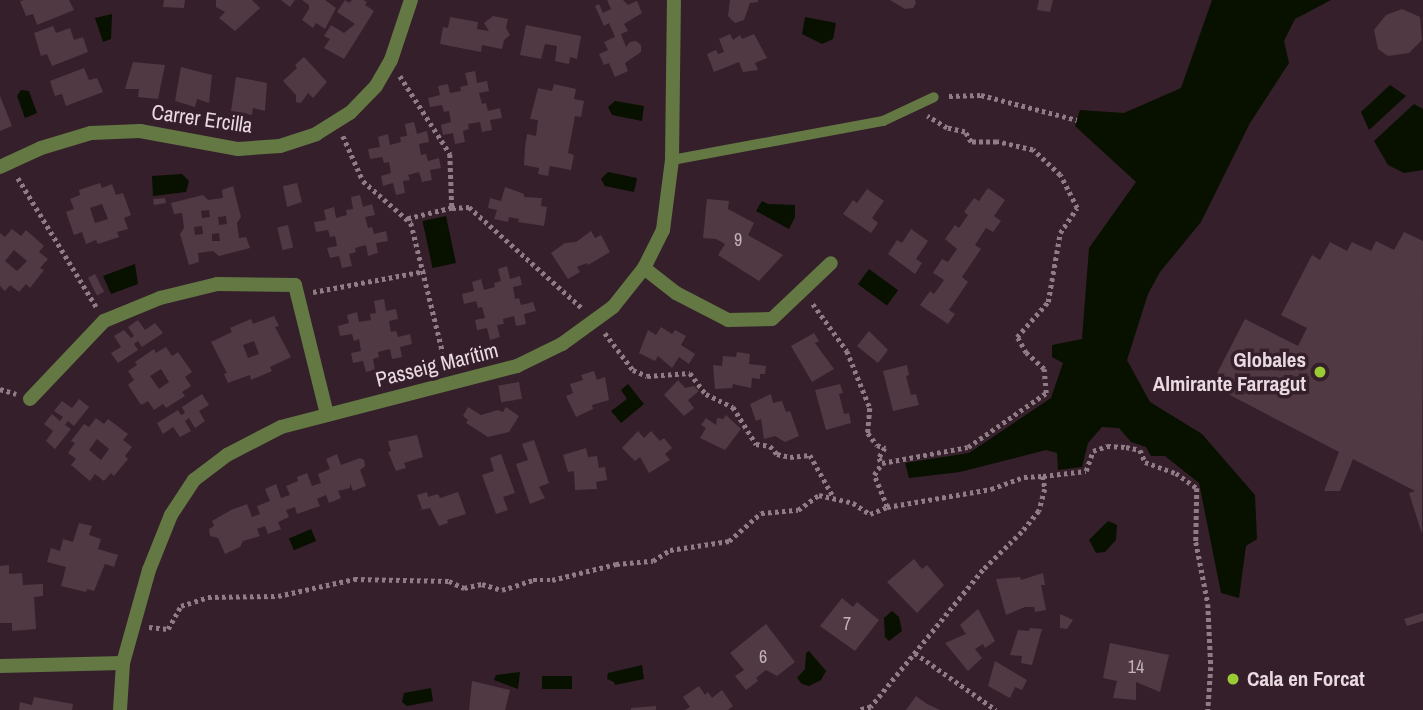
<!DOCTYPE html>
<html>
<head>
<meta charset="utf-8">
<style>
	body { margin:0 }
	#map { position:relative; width:1423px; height:710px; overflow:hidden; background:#351f2a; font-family:"Archivo Narrow",sans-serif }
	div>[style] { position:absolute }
	.water>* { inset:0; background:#081000; transform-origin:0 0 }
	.building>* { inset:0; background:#513944; transform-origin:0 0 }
	.path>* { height:4.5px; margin-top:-2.25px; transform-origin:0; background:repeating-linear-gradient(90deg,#8f7c85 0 3.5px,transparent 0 7px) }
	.service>* { height:10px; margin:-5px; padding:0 5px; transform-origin:5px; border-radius:5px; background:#647844 }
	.minor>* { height:14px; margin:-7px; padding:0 7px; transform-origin:7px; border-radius:7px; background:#647844 }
	.dots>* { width:19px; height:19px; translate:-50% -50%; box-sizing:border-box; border:4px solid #351f2a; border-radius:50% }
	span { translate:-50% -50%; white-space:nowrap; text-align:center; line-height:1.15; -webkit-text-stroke:7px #351f2a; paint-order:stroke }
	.number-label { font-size:18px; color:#c3b2ba }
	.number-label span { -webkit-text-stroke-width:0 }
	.street-label { font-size:21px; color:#e9dae1 }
	.poi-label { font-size:21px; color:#e9dae1; font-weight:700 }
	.right { translate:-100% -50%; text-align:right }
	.left { translate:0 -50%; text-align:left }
</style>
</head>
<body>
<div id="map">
	<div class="water">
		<i style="clip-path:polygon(1212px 0,1331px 0,1295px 19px,1284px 41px,1289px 63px,1250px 123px,1201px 222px,1160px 272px,1148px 294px,1127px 360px,1150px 402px,1202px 434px,1255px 495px,1257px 539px,1246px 546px,1239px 598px,1221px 593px,1199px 483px,1165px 456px,1151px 456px,1146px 447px,1131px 442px,1119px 428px,1102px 427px,1088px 443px,1082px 467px,1058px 470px,1057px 453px,1046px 450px,960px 472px,909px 478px,905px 463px,969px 453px,1051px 398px,1063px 363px,1052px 357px,1052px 345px,1082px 339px,1089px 248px,1136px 182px,1075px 126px,1080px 110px,1124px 113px,1181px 88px)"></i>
		<i style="clip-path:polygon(112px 14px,111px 39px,103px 42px,95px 18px)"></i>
		<i style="clip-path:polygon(805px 17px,836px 23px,833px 39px,822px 44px,802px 34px)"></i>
		<i style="clip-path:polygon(1390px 85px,1406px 96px,1369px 130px,1361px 112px)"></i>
		<i style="clip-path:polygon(21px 90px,29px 91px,37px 113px,25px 118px,17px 96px)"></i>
		<i style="clip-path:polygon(615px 101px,644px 106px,642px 121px,612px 115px,608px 107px)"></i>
		<i style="clip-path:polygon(1414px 104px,1423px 109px,1423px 170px,1404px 173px,1388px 165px,1374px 141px)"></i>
		<i style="clip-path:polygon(608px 172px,637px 178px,634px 192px,605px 186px,601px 179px)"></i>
		<i style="clip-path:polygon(182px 174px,189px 181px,186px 192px,153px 196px,152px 176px)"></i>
		<i style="clip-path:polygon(762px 201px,768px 204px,795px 205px,795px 217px,789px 229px,756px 211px)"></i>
		<i style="left:446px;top:216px;width:48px;height:24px;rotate:78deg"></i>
		<i style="clip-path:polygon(135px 264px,138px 284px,111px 294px,103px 276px)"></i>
		<i style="left:869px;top:269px;width:36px;height:19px;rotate:36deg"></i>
		<i style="clip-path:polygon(628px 384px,644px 404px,621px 423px,611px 411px,627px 399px,621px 390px)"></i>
		<i style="clip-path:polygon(1108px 521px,1117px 525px,1116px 540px,1105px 552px,1096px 553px,1089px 540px)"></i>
		<i style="left:311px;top:529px;width:13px;height:24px;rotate:67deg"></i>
		<i style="clip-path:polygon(892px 611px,899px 617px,902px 631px,889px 641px,885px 637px,884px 618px)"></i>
		<i style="clip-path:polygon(809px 651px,826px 671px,821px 680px,809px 686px,802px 684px,797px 678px,805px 669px,806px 653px)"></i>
		<i style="clip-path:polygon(642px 665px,644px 679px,615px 685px,614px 682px,607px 679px,608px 673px)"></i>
		<i style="clip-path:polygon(520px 672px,518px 689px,494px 680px,496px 675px)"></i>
		<i style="left:542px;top:676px;width:30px;height:13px"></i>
		<i style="clip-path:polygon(431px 688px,433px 701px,407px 706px,402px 702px,404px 693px)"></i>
	</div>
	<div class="building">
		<i style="clip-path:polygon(24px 0,69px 0,74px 10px,37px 25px,33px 14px,26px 16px,20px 1px)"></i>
		<i style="clip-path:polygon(164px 0,185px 0,184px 8px,163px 7px)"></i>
		<i style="clip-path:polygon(216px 0,252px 0,260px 8px,235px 31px,219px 18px,225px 12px,216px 7px)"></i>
		<i style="clip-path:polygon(281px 0,295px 0,290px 7px)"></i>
		<i style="clip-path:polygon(302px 0,325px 0,336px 8px,325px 29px,316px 23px,313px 28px,302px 20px,309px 9px,309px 5px)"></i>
		<i style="clip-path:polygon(345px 0,349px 3px,352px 0,363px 0,367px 2px,365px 5px,374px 11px,344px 59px,324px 48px,330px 39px,324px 36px,331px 25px,344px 33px,355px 24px,337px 12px)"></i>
		<i style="clip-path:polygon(607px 0,623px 0,628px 5px,637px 1px,642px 13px,624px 24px,628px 31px,621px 34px,626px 47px,630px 42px,636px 41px,641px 45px,641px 52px,625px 63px,628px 71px,615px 77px,609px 63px,604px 65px,599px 54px,608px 50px,604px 42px,615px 37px,609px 23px,604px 26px,595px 6px,599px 4px,603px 13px,611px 9px)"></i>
		<i style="clip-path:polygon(730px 0,758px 0,758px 2px,750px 3px,744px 20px,735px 23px,728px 16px)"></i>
		<i style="clip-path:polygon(890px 0,915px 0,916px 3px,913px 8px,905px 9px)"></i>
		<i style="clip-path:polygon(1039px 0,1053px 0,1050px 12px,1037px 10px)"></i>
		<i style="clip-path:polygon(1402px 9px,1420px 17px,1422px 40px,1409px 53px,1388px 56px,1378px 49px,1374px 30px,1386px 15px)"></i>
		<i style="clip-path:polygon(493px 16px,508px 19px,506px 28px,510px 35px,504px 40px,502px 49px,482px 45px,481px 52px,440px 44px,443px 27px,448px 28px,450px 17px,478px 22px,477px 29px,489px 31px,484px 23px)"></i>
		<i style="clip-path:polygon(526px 25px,581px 36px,577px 59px,570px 57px,569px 64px,555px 61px,557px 46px,545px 44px,541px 59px,520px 55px)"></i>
		<i style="clip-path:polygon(53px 26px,56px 33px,70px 28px,74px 40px,83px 37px,88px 52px,52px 66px,47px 54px,41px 56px,34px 33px)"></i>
		<i style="clip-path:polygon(730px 34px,733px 40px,740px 35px,742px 39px,754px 34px,767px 58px,755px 63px,758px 70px,743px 72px,739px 62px,714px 72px,707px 54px,716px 50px,718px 54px,724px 52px,719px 39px)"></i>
		<i style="clip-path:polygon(304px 57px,327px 82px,313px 98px,308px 93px,301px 103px,296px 102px,296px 95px,283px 81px,297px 68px,295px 65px)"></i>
		<i style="clip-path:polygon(133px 62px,165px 65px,158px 99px,138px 97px,139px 89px,125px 89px)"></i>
		<i style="clip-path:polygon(181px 67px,212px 75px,209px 103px,197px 99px,195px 107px,175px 101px)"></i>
		<i style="clip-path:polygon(84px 68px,89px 80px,97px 78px,103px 92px,66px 106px,62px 94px,55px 96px,50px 81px)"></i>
		<i style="clip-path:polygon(475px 71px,477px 83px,487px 81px,489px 91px,479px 93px,482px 104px,486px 103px,488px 111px,500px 108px,502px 118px,490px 120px,492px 130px,482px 132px,480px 122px,468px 124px,469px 129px,463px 131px,465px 142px,455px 144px,453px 133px,443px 135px,441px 125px,451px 122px,449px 111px,444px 112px,442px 105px,430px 107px,428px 98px,440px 95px,438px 86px,448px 84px,450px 93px,461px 91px,460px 87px,468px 85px,465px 73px)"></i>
		<i style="clip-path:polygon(236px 77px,267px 83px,265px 111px,253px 108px,252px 115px,231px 111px)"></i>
		<i style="clip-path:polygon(554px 84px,576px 89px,574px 99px,584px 101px,581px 117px,575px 116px,568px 153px,574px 155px,571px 170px,550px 166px,548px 176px,538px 174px,539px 168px,524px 165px,525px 147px,527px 134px,536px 136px,538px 120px,530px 119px,538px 88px,552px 91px)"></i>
		<i style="clip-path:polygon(0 96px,12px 126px,0 131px)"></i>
		<i style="clip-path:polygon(414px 122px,417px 134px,427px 131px,429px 142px,419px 144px,421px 155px,426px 154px,428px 161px,439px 158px,441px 168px,430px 170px,432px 180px,422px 182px,419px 172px,408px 175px,410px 180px,403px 181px,405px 193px,396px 195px,393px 183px,383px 186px,381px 176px,391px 173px,389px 162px,384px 163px,382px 157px,370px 159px,368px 149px,380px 147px,378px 137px,388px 134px,390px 145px,401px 142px,400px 137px,407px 136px,405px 124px)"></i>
		<i style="clip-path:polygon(evenodd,100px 183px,102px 188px,112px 184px,116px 195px,123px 193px,131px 215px,124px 218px,128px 229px,117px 232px,119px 237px,98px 244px,96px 240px,86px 244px,82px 232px,74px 235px,66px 212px,74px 209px,70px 199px,80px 195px,79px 190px,100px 183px,102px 204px,108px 219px,95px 223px,90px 208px,102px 204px)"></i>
		<i style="clip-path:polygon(297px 183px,302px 202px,287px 207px,283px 186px)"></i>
		<i style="clip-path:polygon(evenodd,233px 186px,241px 217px,237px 223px,239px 238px,246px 237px,250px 248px,219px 256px,213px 251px,198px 253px,199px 262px,189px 265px,180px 234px,184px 228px,182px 213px,174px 214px,171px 203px,203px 195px,208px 200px,223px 198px,222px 190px,233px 186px,209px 210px,210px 217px,202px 218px,201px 211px,209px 210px,233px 186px,226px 216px,227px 224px,219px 225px,218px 217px,226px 216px,233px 186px,202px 226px,203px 234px,195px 235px,194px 227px,202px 226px,233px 186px,219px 233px,220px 241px,212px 241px,212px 234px,219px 233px)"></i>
		<i style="clip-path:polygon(505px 187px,524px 194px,524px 197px,542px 198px,541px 206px,547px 207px,544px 226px,518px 222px,519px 219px,509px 217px,508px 222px,494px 219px,497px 210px,488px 208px,490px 198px,501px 201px)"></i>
		<i style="clip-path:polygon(988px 188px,1005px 200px,994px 216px,1001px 221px,993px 232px,986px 228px,975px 245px,981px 249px,962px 277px,968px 282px,949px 310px,955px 314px,948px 324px,920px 305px,930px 291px,934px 294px,944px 280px,933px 273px,942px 259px,948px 262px,957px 249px,945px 239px,955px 225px,959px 228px,968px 215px,964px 212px,974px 198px,979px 201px)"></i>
		<i style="clip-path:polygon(867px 189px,884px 201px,872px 218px,878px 223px,871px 233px,843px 214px,853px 200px,857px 203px)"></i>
		<i style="clip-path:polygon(360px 195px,363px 207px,372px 204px,375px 215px,365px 217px,368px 228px,372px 227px,374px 234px,386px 231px,388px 241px,376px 243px,378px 253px,368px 256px,366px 245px,355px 248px,356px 252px,349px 254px,352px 266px,342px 268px,339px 256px,330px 258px,327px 248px,337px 246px,335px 236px,330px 237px,328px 230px,316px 232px,314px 222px,326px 220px,324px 210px,334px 207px,336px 218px,347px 215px,346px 210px,353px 209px,351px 197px)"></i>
		<i style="clip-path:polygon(165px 198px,166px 203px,154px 205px,153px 199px)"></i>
		<i style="clip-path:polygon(707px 199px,729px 201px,728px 209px,754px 223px,748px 235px,783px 255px,759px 281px,718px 255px,725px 244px,716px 239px,703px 238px)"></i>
		<i style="left:288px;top:225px;width:23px;height:11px;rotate:77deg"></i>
		<i style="clip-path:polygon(evenodd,12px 229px,21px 236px,26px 230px,44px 246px,39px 252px,48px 259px,40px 268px,44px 270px,30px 288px,26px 284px,19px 292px,10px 285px,5px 291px,0 286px,0 233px,5px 237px,12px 229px,14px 250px,27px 261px,17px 271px,5px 261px,14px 250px)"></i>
		<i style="clip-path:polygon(911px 229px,928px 241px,916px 259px,922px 263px,915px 274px,888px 254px,897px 240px,902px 243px)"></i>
		<i style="clip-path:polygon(591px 231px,595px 238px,601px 235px,610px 252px,588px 265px,587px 263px,577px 267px,580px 272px,568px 279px,551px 253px,565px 243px,576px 242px)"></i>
		<i style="clip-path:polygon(1404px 232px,1423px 241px,1422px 534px,1409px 493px,1415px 491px,1353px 459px,1340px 491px,1324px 491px,1339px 452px,1211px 385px,1245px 319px,1298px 346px,1307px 328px,1281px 315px,1312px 255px,1320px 260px,1330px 242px,1347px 251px,1352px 242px,1371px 251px,1376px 241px,1394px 250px)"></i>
		<i style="clip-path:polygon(507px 266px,510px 279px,520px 276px,522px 285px,513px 287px,515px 299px,519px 298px,521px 305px,533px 302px,536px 311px,524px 314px,526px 324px,516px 326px,514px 316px,503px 319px,504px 324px,497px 325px,500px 337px,490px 340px,487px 328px,477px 330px,475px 320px,485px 318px,482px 307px,478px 308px,476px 301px,464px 304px,462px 294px,474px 291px,472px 282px,481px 279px,484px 290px,495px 287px,494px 283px,501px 281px,498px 269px)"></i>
		<i style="left:95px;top:274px;width:20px;height:8px;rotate:63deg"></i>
		<i style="clip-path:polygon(384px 299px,386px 311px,396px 309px,398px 319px,389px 321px,391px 332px,396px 331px,398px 337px,410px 334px,412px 344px,400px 347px,402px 357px,392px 359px,390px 349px,378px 352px,379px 357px,373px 359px,375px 370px,366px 372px,363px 361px,353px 363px,351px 353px,361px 351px,359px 339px,354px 341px,352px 334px,340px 336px,338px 326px,349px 323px,347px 315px,357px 312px,359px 322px,371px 320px,370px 314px,376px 313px,374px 301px)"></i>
		<i style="clip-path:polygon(evenodd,274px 316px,279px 326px,275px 327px,291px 357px,270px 367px,272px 371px,251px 380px,250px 375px,228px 383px,224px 374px,227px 373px,211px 342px,232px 332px,230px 328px,251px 319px,253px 324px,274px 316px,254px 341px,259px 354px,248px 358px,243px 345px,254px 341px)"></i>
		<i style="clip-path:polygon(138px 320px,145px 330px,155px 323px,163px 333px,142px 347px,138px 341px,134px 344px,138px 350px,118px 363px,111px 353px,121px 347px,114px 336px,124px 330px,131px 338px,134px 336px,128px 327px)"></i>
		<i style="clip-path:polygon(661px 327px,672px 334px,675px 330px,686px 336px,681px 345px,695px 354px,689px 364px,679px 357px,672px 368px,658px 356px,655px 361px,639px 353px,648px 330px,656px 335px)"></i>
		<i style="clip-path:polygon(869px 331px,888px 350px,878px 363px,857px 346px)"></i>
		<i style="clip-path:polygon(814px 333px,819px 341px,815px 343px,834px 369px,812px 382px,791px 346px)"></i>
		<i style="clip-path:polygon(evenodd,166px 347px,172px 356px,178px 352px,192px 372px,185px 377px,191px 386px,182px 392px,185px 396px,166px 408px,163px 404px,154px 410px,148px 401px,141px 405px,128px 385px,134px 380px,128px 371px,137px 365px,135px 362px,154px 349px,156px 353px,166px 347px,161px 369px,169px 382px,159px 389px,150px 376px,161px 369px)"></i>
		<i style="clip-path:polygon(737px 352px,750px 354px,749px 364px,766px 366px,765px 374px,760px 374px,760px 379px,752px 378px,751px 388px,733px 384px,732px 388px,715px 389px,713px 365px,722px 366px,723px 356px,736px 357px)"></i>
		<i style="clip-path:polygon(907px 365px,909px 375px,906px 376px,911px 395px,916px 394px,919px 405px,893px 411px,883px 371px)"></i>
		<i style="clip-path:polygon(594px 371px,597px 380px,605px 377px,609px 400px,592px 405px,593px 409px,576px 417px,566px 396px,573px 393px,570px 384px,583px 380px,581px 375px)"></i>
		<i style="clip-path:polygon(678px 380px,685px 388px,694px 386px,699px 391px,688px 400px,694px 408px,684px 416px,664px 395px)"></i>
		<i style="left:519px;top:382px;width:17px;height:21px;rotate:80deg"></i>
		<i style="clip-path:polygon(840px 384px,843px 393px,839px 394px,844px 414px,849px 413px,851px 423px,826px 430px,815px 390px)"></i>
		<i style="clip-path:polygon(202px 394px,209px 405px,199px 411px,205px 421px,195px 428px,189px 418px,185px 421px,191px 431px,180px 437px,173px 427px,163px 434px,157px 423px,178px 410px,181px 415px,185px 413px,182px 407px)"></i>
		<i style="clip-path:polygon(771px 394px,773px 403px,782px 401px,786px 412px,790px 411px,799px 436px,785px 442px,775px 436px,764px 439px,761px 419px,756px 421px,750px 404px)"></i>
		<i style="clip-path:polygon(79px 399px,89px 407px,74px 426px,68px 421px,65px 425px,71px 429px,55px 449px,46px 441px,53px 431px,44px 424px,52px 414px,60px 421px,63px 417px,54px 411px,62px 401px,72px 408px)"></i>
		<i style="clip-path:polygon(468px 407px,481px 415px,498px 410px,503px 412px,506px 407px,519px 416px,509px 432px,488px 437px,466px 423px,468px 420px,463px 416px)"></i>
		<i style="clip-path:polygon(726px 415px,741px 429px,725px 450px,700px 438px,706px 428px,701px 425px,706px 418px,716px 425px,717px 418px,723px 419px)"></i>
		<i style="clip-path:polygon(evenodd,96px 418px,104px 424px,108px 419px,128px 434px,123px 440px,132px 447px,125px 456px,128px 459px,114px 476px,111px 473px,104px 481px,95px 474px,90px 481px,71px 465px,76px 459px,68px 453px,75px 443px,71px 441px,84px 424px,89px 427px,96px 418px,97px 439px,109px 449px,101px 460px,89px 450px,97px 439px)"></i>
		<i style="clip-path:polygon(638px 431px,644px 438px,651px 431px,660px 441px,664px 438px,672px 448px,665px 454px,670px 460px,649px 473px,640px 457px,635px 461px,622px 448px)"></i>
		<i style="clip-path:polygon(417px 435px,423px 457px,404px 463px,406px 468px,396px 471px,388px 452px,391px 451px,388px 441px)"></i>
		<i style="clip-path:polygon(534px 440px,549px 483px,539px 487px,545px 498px,530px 504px,516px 464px,528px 460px,522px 444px)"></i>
		<i style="clip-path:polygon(586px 448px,588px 457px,597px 456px,599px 468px,605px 467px,607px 480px,596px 482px,597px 489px,575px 490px,574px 471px,568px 472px,563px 455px)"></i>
		<i style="clip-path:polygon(337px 454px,341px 465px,360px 458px,364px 460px,365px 466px,360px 470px,366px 486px,353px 491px,350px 483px,350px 488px,338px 491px,341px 498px,329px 503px,326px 495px,317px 499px,320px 506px,297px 514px,295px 507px,286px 510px,289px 517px,278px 522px,281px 529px,268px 534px,265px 526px,257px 529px,260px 536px,243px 541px,240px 547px,225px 554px,218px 538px,210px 536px,209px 529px,214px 526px,212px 521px,231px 510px,247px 504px,252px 517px,260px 514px,257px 506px,270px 501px,265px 489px,276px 484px,281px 498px,290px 495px,286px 486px,298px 481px,297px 477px,307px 473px,312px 486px,321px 483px,318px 474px,330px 469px,326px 459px)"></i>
		<i style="clip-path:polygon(501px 454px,515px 493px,503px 497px,508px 510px,496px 514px,482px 475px,494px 471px,490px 458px)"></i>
		<i style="clip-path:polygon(427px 492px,428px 497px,438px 494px,440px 498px,458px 492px,466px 514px,447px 520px,448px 523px,439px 526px,430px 508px,416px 511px,422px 509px,417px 495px)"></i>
		<i style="clip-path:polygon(79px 523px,92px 526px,89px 535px,101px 539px,98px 549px,118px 555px,114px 567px,105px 564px,94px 591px,87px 589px,86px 592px,61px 586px,66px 567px,47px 562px,51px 548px,60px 551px,63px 539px,73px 542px)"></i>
		<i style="clip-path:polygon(914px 559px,922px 569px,927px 565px,944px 585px,917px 613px,887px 582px)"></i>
		<i style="clip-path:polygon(9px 565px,9px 574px,22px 573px,23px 585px,43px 584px,43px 596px,34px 597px,36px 629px,12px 631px,12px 623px,0 623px,0 566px)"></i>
		<i style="clip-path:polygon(1043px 573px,1045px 585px,1041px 585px,1046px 610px,1035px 612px,1034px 607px,1025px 607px,1006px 615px,996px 579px,1020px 577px,1021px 580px)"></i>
		<i style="clip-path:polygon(842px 598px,853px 607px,857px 602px,879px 620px,855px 651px,820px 626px)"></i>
		<i style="clip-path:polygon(978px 609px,995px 641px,985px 648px,983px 644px,975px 649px,982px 658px,968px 671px,945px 643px,966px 634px,960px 625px)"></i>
		<i style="clip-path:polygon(1423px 613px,1423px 621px,1407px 626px,1404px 619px)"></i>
		<i style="clip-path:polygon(1060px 614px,1073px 620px,1067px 629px,1060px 628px)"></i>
		<i style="clip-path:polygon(766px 624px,795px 662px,777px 676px,766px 670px,756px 678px,758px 681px,746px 690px,735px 676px,744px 670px,730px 653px)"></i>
		<i style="clip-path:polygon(1030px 628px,1042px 629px,1032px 665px,1021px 663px,1022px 656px,1010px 655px,1018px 630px,1029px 631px)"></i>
		<i style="clip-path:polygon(1110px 643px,1169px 655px,1160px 692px,1136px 682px,1136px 700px,1113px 698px,1117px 681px,1103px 678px)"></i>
		<i style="clip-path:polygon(995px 661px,1027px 680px,1022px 690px,1015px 687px,1010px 698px,988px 686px)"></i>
		<i style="clip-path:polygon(472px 681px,510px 690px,505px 710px,469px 710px)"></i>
		<i style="clip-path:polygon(699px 686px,705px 695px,708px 692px,712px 698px,722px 690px,733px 706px,728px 710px,685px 710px,690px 707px,683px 697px)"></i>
		<i style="clip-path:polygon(916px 696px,927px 704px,940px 710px,906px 710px)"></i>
		<i style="clip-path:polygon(34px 697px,73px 704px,72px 710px,19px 710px,20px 702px,32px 705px)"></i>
		<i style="clip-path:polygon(656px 706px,656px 710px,631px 710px,631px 708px)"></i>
	</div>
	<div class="path">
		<i style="left:400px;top:76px;width:93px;rotate:57.3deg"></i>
		<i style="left:450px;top:154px;width:54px;rotate:87.9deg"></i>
		<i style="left:452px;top:208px;width:46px;rotate:166.3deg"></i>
		<i style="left:949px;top:96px;width:32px;rotate:-2deg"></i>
		<i style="left:981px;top:95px;width:99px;rotate:14.6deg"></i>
		<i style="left:343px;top:136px;width:49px;rotate:66deg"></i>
		<i style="left:363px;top:181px;width:64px;rotate:41.2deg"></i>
		<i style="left:411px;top:223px;width:147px;rotate:76.2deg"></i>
		<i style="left:18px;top:178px;width:152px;rotate:58.7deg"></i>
		<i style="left:452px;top:208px;width:17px;rotate:-3deg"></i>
		<i style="left:469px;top:207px;width:153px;rotate:41.8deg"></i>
		<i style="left:313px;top:292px;width:114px;rotate:-10.6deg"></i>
		<i style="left:813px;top:304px;width:58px;rotate:54.1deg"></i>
		<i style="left:847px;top:351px;width:61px;rotate:68deg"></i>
		<i style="left:870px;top:408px;width:25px;rotate:95deg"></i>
		<i style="left:868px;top:433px;width:15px;rotate:53deg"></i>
		<i style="left:877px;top:445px;width:9px;rotate:21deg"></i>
		<i style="left:885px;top:448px;width:12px;rotate:121deg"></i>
		<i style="left:879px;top:458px;width:6px;rotate:59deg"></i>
		<i style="left:605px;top:333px;width:46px;rotate:52.9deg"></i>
		<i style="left:633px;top:370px;width:15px;rotate:23deg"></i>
		<i style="left:647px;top:376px;width:43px;rotate:-4deg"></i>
		<i style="left:690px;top:373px;width:26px;rotate:53deg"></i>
		<i style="left:706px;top:394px;width:30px;rotate:26deg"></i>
		<i style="left:733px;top:407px;width:44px;rotate:58.1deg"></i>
		<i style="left:756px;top:444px;width:14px;rotate:8deg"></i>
		<i style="left:770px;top:446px;width:11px;rotate:49deg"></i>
		<i style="left:777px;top:454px;width:13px;rotate:13deg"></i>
		<i style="left:790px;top:457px;width:20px;rotate:-6deg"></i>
		<i style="left:810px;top:455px;width:47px;rotate:60.7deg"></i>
		<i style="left:0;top:389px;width:17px;rotate:17deg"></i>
		<i style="left:1043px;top:476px;width:43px;rotate:-6.6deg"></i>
		<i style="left:1086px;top:471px;width:21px;rotate:-71deg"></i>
		<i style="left:1093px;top:451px;width:15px;rotate:-20deg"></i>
		<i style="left:1107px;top:446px;width:19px;rotate:3deg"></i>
		<i style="left:1126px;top:447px;width:14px;rotate:12deg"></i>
		<i style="left:1140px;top:450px;width:13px;rotate:67deg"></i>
		<i style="left:1145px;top:462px;width:33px;rotate:20deg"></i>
		<i style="left:1176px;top:473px;width:26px;rotate:36deg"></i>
		<i style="left:1197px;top:488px;width:54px;rotate:91.1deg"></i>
		<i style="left:1196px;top:542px;width:63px;rotate:79deg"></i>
		<i style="left:1208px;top:604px;width:63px;rotate:87.3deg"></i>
		<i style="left:1211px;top:667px;width:43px;rotate:94deg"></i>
		<i style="left:887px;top:507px;width:35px;rotate:-112deg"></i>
		<i style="left:874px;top:475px;width:14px;rotate:-56deg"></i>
		<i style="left:882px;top:463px;width:87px;rotate:-10.5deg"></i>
		<i style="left:968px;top:447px;width:95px;rotate:-34.7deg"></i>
		<i style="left:1046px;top:393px;width:24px;rotate:-95deg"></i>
		<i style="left:1044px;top:369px;width:24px;rotate:-138deg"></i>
		<i style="left:1026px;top:353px;width:18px;rotate:-119deg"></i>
		<i style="left:1017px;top:337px;width:47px;rotate:-48.5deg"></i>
		<i style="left:1048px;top:302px;width:70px;rotate:-80.1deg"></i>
		<i style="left:1060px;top:233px;width:30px;rotate:-56deg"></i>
		<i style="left:1077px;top:208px;width:37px;rotate:-117deg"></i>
		<i style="left:1060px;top:175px;width:37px;rotate:-137deg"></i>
		<i style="left:1033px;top:150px;width:37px;rotate:-167deg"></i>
		<i style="left:997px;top:142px;width:26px;rotate:180deg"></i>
		<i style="left:971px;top:142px;width:12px;rotate:-121deg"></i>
		<i style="left:965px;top:132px;width:18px;rotate:-167deg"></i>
		<i style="left:947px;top:128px;width:23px;rotate:-149deg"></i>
		<i style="left:149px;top:627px;width:19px;rotate:6deg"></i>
		<i style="left:168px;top:629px;width:26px;rotate:-61deg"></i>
		<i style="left:181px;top:606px;width:28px;rotate:-18deg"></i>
		<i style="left:208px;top:597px;width:70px;rotate:-0.8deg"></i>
		<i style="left:278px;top:596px;width:78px;rotate:-12.6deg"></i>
		<i style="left:354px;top:579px;width:95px;rotate:1.2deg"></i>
		<i style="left:449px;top:581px;width:17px;rotate:25deg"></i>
		<i style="left:464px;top:588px;width:18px;rotate:-13deg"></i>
		<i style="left:482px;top:584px;width:21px;rotate:17deg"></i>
		<i style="left:502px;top:590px;width:33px;rotate:-18deg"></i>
		<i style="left:533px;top:580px;width:19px"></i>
		<i style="left:552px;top:580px;width:66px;rotate:-14deg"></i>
		<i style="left:616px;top:564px;width:37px;rotate:-5deg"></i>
		<i style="left:653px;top:561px;width:20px;rotate:-33deg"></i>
		<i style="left:670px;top:550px;width:60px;rotate:-8.7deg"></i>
		<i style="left:729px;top:541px;width:43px;rotate:-41.2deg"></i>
		<i style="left:761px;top:513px;width:37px;rotate:-5deg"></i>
		<i style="left:798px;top:510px;width:26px;rotate:-36deg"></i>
		<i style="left:819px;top:495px;width:35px;rotate:13deg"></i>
		<i style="left:853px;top:503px;width:20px;rotate:33deg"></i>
		<i style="left:870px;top:514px;width:18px;rotate:-22deg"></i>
		<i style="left:887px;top:507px;width:106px;rotate:-9.8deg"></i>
		<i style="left:991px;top:489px;width:35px;rotate:-20deg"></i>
		<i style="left:1024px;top:477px;width:19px;rotate:-3deg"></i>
		<i style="left:1043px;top:476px;width:13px;rotate:81deg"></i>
		<i style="left:1045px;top:489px;width:23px;rotate:105deg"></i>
		<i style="left:1039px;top:511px;width:27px;rotate:129deg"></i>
		<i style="left:1022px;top:532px;width:54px;rotate:135.7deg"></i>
		<i style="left:983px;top:570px;width:177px;rotate:129.3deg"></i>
		<i style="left:871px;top:707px;width:11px;rotate:165deg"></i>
		<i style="left:915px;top:653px;width:99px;rotate:35.1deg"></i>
	</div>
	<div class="service">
		<i style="left:672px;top:160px;width:215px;rotate:-10.5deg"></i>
		<i style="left:883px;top:121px;width:56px;rotate:-25.2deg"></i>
	</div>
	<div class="minor">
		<i style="left:0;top:167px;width:45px;rotate:-24.9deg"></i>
		<i style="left:41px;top:148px;width:52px;rotate:-16.7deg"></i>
		<i style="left:91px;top:133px;width:49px;rotate:-2.3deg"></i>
		<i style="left:140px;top:131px;width:100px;rotate:10.4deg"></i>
		<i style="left:238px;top:149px;width:42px;rotate:-4.1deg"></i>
		<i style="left:280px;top:146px;width:38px;rotate:-18deg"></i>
		<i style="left:316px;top:134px;width:40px;rotate:-32deg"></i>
		<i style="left:350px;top:113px;width:37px;rotate:-46deg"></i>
		<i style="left:376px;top:86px;width:30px;rotate:-60deg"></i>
		<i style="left:391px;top:60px;width:63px;rotate:-71.6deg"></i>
		<i style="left:644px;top:268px;width:41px;rotate:38deg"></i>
		<i style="left:676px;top:293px;width:59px;rotate:27.4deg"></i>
		<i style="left:728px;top:320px;width:44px;rotate:-1.3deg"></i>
		<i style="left:772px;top:319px;width:81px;rotate:-43.5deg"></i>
		<i style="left:30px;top:399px;width:108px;rotate:-46.5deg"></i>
		<i style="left:104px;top:321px;width:61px;rotate:-22.3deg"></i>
		<i style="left:160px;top:298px;width:59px;rotate:-13.8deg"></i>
		<i style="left:217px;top:284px;width:78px;rotate:0.7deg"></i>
		<i style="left:295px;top:285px;width:133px;rotate:76.1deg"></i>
		<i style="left:0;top:666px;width:123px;rotate:-1.4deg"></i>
		<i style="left:120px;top:710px;width:47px;rotate:-86.3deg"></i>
		<i style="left:123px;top:663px;width:97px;rotate:-74.4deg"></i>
		<i style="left:149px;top:570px;width:59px;rotate:-68.2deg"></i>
		<i style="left:171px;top:515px;width:42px;rotate:-56.7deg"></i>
		<i style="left:194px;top:480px;width:41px;rotate:-37.1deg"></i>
		<i style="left:227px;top:455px;width:61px;rotate:-27.4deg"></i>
		<i style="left:281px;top:427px;width:244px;rotate:-14.5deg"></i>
		<i style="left:517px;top:366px;width:50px;rotate:-26.1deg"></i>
		<i style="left:562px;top:344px;width:63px;rotate:-36deg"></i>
		<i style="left:613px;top:307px;width:50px;rotate:-51.5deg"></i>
		<i style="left:644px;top:268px;width:42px;rotate:-63.4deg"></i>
		<i style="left:663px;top:230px;width:71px;rotate:-82.7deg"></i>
		<i style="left:672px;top:160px;width:160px;rotate:-89.3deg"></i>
	</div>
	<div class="dots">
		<i style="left:1320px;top:372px;background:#99cb35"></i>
		<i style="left:1233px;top:679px;background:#99cb35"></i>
	</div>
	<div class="number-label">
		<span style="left:738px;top:240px">9</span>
		<span style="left:847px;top:624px">7</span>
		<span style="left:763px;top:657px">6</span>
		<span style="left:1136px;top:667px">14</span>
	</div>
	<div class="street-label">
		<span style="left:202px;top:119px;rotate:8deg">Carrer Ercilla</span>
		<span style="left:437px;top:365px;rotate:-14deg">Passeig Marítim</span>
	</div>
	<div class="poi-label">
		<span class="right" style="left:1306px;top:372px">Globales<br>Almirante Farragut</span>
		<span class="left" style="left:1247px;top:679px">Cala en Forcat</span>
	</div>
</div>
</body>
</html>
